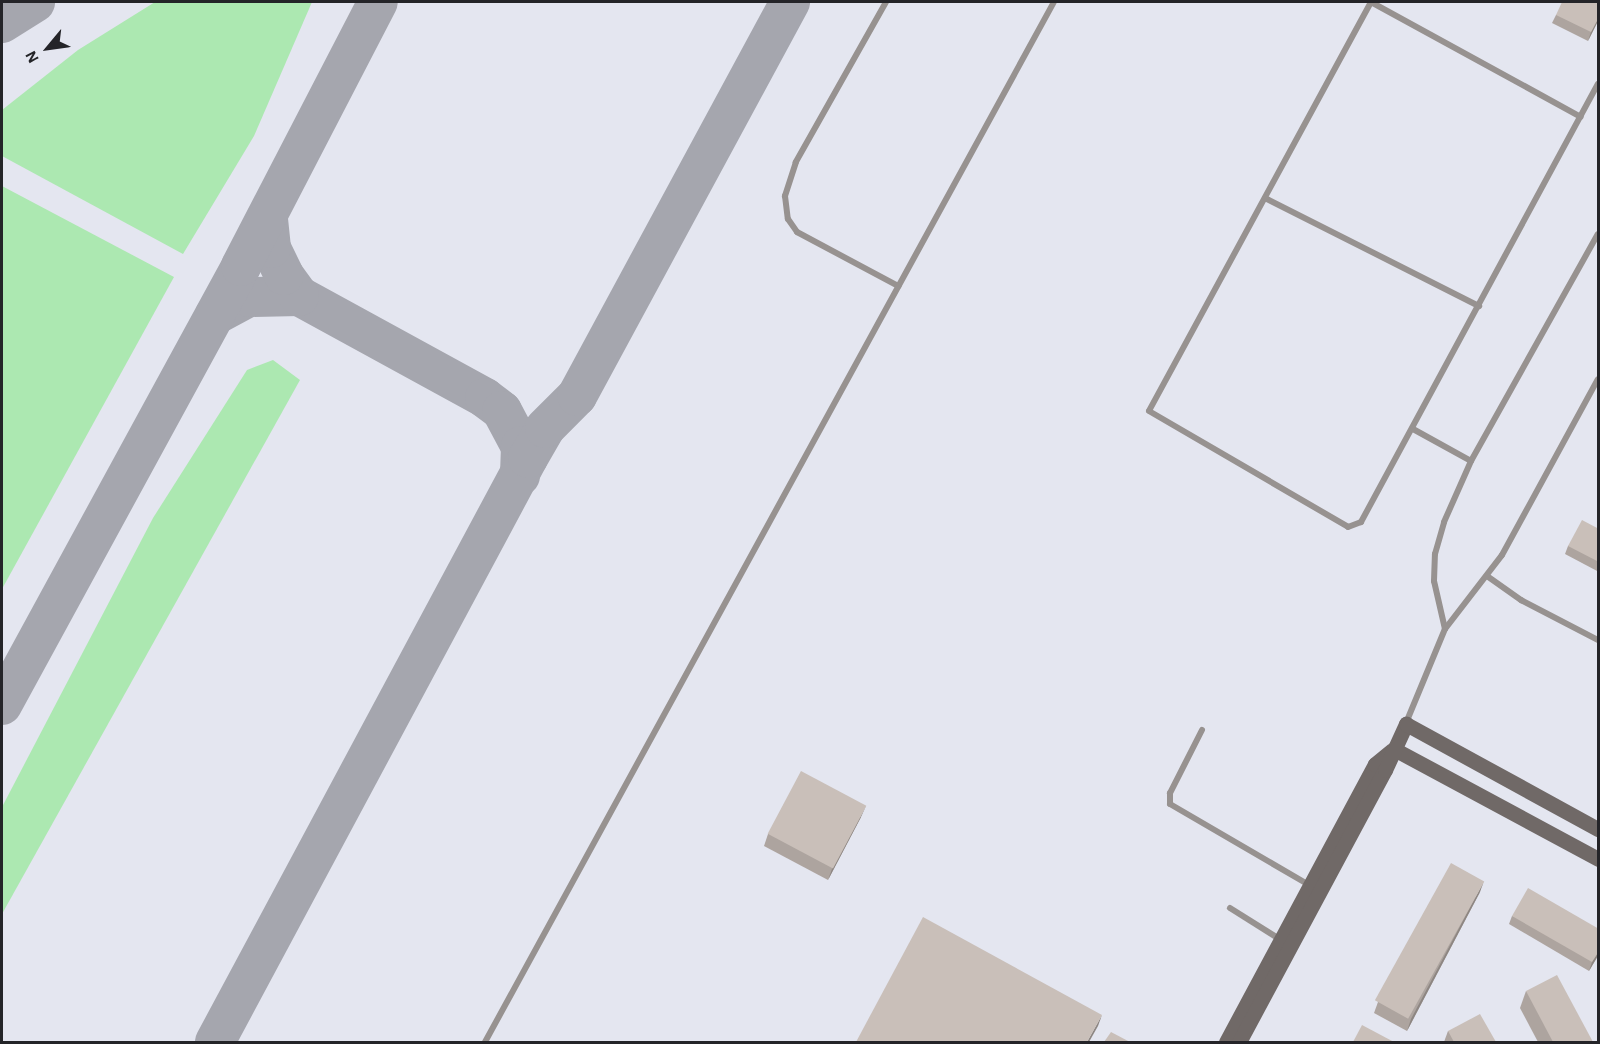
<!DOCTYPE html>
<html>
<head>
<meta charset="utf-8">
<style>
	body { margin:0 }
	#map { position:relative; width:1600px; height:1044px; overflow:hidden; background:#e4e6f0; font-family:"Alegreya Sans",sans-serif }
	div>[style] { position:absolute }
	.green>* { inset:0; background:#ace8b1 }
	.taxiway>* { height:40px; margin:-20px; padding:0 20px; transform-origin:20px; border-radius:20px; background:#a5a6ae }
	.lane>* { height:6px; margin:-3px; padding:0 3px; transform-origin:3px; border-radius:3px; background:#979290 }
	.secondary>* { height:15px; margin:-7.5px; padding:0 7.5px; transform-origin:7.5px; border-radius:7.5px; background:#706967 }
	.wall>* { inset:0; background:#ada49f }
	.shaded-wall>* { inset:0; background:#8d8682 }
	.building>* { inset:0; background:#c9bfb9; transform-origin:0 0 }
	span { translate:-50% -50%; white-space:nowrap; text-align:center; line-height:1.15; -webkit-text-stroke:4.5px #e4e6f0; paint-order:stroke }
	.frame { position:absolute; inset:0; border:3px solid #242428; pointer-events:none }
	.north { position:absolute; left:18px; top:18px; width:60px; height:60px; -webkit-text-stroke:4px #e4e6f0; paint-order:stroke; rotate:241deg; font-size:16px; font-weight:700; line-height:24px; text-align:center; color:#242428 }
	.north::after { content:''; display:block; margin:auto; width:21px; height:27px; background:#242428; clip-path:polygon(50% 0,100% 100%,50% 72%,0 100%) }
</style>
</head>
<body>
<div id="map">
	<div class="green">
		<i style="clip-path:polygon(155px 2px,312px 2px,254px 136px,183px 254px,2px 156px,2px 110px,78px 50px)"></i>
		<i style="clip-path:polygon(2px 186px,174px 277px,2px 589px)"></i>
		<i style="clip-path:polygon(273px 360px,300px 380px,2px 914px,2px 807px,153px 518px,247px 370px)"></i>
	</div>
	<div class="taxiway">
		<i style="left:2px;top:23px;width:39px;rotate:-32deg"></i>
		<i style="left:299px;top:296px;width:212px;rotate:28.7deg"></i>
		<i style="left:485px;top:398px;width:21px;rotate:37deg"></i>
		<i style="left:502px;top:411px;width:40px;rotate:62deg"></i>
		<i style="left:521px;top:446px;width:30px;rotate:92deg"></i>
		<i style="left:215px;top:315px;width:38px;rotate:-28deg"></i>
		<i style="left:249px;top:297px;width:50px;rotate:-1.1deg"></i>
		<i style="left:299px;top:296px;width:26px;rotate:-126deg"></i>
		<i style="left:284px;top:275px;width:30px;rotate:-116deg"></i>
		<i style="left:271px;top:248px;width:31px;rotate:-96deg"></i>
		<i style="left:2px;top:705px;width:500px;rotate:-61.4deg"></i>
		<i style="left:241px;top:266px;width:297px;rotate:-62.6deg"></i>
		<i style="left:215px;top:1042px;width:663px;rotate:-61.81deg"></i>
		<i style="left:528px;top:458px;width:34px;rotate:-60deg"></i>
		<i style="left:545px;top:428px;width:45px;rotate:-45deg"></i>
		<i style="left:577px;top:396px;width:448px;rotate:-61.6deg"></i>
	</div>
	<div class="lane">
		<i style="left:886px;top:2px;width:184px;rotate:119.4deg"></i>
		<i style="left:796px;top:162px;width:36px;rotate:108deg"></i>
		<i style="left:785px;top:196px;width:23px;rotate:83deg"></i>
		<i style="left:788px;top:219px;width:16px;rotate:55deg"></i>
		<i style="left:797px;top:232px;width:115px;rotate:28.1deg"></i>
		<i style="left:1371px;top:2px;width:465px;rotate:118.5deg"></i>
		<i style="left:1149px;top:411px;width:230px;rotate:30.2deg"></i>
		<i style="left:1348px;top:527px;width:14px;rotate:-21deg"></i>
		<i style="left:1361px;top:522px;width:498px;rotate:-61.6deg"></i>
		<i style="left:1371px;top:2px;width:239px;rotate:28.7deg"></i>
		<i style="left:1265px;top:198px;width:240px;rotate:26.8deg"></i>
		<i style="left:1413px;top:429px;width:66px;rotate:28.9deg"></i>
		<i style="left:1487px;top:576px;width:42px;rotate:35.2deg"></i>
		<i style="left:1521px;top:600px;width:87px;rotate:27.5deg"></i>
		<i style="left:1445px;top:629px;width:93px;rotate:-52.4deg"></i>
		<i style="left:1502px;top:555px;width:200px;rotate:-61.4deg"></i>
		<i style="left:1406px;top:723px;width:102px;rotate:-67.5deg"></i>
		<i style="left:1445px;top:629px;width:49px;rotate:-102.9deg"></i>
		<i style="left:1434px;top:581px;width:27px;rotate:-88deg"></i>
		<i style="left:1435px;top:554px;width:33px;rotate:-74deg"></i>
		<i style="left:1444px;top:522px;width:67px;rotate:-66.1deg"></i>
		<i style="left:1471px;top:461px;width:260px;rotate:-60.8deg"></i>
		<i style="left:1202px;top:730px;width:71px;rotate:116.9deg"></i>
		<i style="left:1170px;top:793px;width:11px;rotate:90deg"></i>
		<i style="left:1170px;top:804px;width:161px;rotate:30.2deg"></i>
		<i style="left:1230px;top:908px;width:60px;rotate:32.1deg"></i>
		<i style="left:485px;top:1042px;width:1185px;rotate:-61.32deg"></i>
	</div>
	<div class="secondary">
		<i style="left:1394px;top:749px;width:232px;rotate:28.3deg"></i>
		<i style="left:1226px;top:1042px;width:315px;rotate:-61.8deg"></i>
		<i style="left:1375px;top:764px;width:22px;rotate:-39deg"></i>
		<i style="left:1239px;top:1042px;width:309px;rotate:-61.8deg"></i>
		<i style="left:1385px;top:770px;width:51px;rotate:-65.5deg"></i>
		<i style="left:1406px;top:724px;width:219px;rotate:28.7deg"></i>
	</div>
	<div class="wall">
		<i style="clip-path:polygon(1599px 2px,1599px 19px,1588px 41px,1552px 23px,1556px 15px)"></i>
		<i style="clip-path:polygon(1599px 529px,1599px 572px,1565px 554px,1568px 546px)"></i>
		<i style="clip-path:polygon(861px 817px,828px 880px,764px 846px,768px 834px)"></i>
		<i style="clip-path:polygon(1480px 892px,1407px 1031px,1374px 1013px,1378px 1002px)"></i>
		<i style="clip-path:polygon(1512px 916px,1599px 929px,1599px 954px,1589px 971px,1509px 924px)"></i>
		<i style="clip-path:polygon(1526px 991px,1593px 1042px,1538px 1042px,1520px 1008px)"></i>
		<i style="clip-path:polygon(1448px 1031px,1496px 1042px,1444px 1042px)"></i>
	</div>
	<div class="shaded-wall">
		<i style="clip-path:polygon(1599px 17px,1599px 19px,1588px 41px,1591px 32px)"></i>
		<i style="clip-path:polygon(866px 806px,861px 817px,828px 880px,832px 869px)"></i>
		<i style="clip-path:polygon(1484px 881px,1480px 892px,1407px 1031px,1411px 1019px)"></i>
		<i style="clip-path:polygon(1599px 951px,1599px 954px,1589px 971px,1592px 962px)"></i>
		<i style="clip-path:polygon(1102px 1015px,1098px 1026px,1089px 1042px,1087px 1042px)"></i>
	</div>
	<div class="building">
		<i style="clip-path:polygon(1562px 2px,1599px 2px,1599px 17px,1591px 32px,1556px 15px)"></i>
		<i style="clip-path:polygon(1582px 520px,1599px 529px,1599px 562px,1568px 546px)"></i>
		<i style="left:801px;top:771px;width:74px;height:71px;rotate:28deg"></i>
		<i style="left:1451px;top:863px;width:38px;height:157px;rotate:29deg"></i>
		<i style="clip-path:polygon(1528px 888px,1599px 929px,1599px 951px,1592px 962px,1512px 916px)"></i>
		<i style="clip-path:polygon(923px 917px,1102px 1015px,1087px 1042px,856px 1042px)"></i>
		<i style="clip-path:polygon(1557px 975px,1593px 1042px,1553px 1042px,1526px 991px)"></i>
		<i style="clip-path:polygon(1480px 1014px,1496px 1042px,1454px 1042px,1448px 1031px)"></i>
		<i style="clip-path:polygon(1362px 1025px,1394px 1042px,1353px 1042px)"></i>
		<i style="clip-path:polygon(1111px 1032px,1130px 1042px,1104px 1042px)"></i>
	</div>
	<div class="frame"></div>
	<div class="north">N</div>
</div>
</body>
</html>
